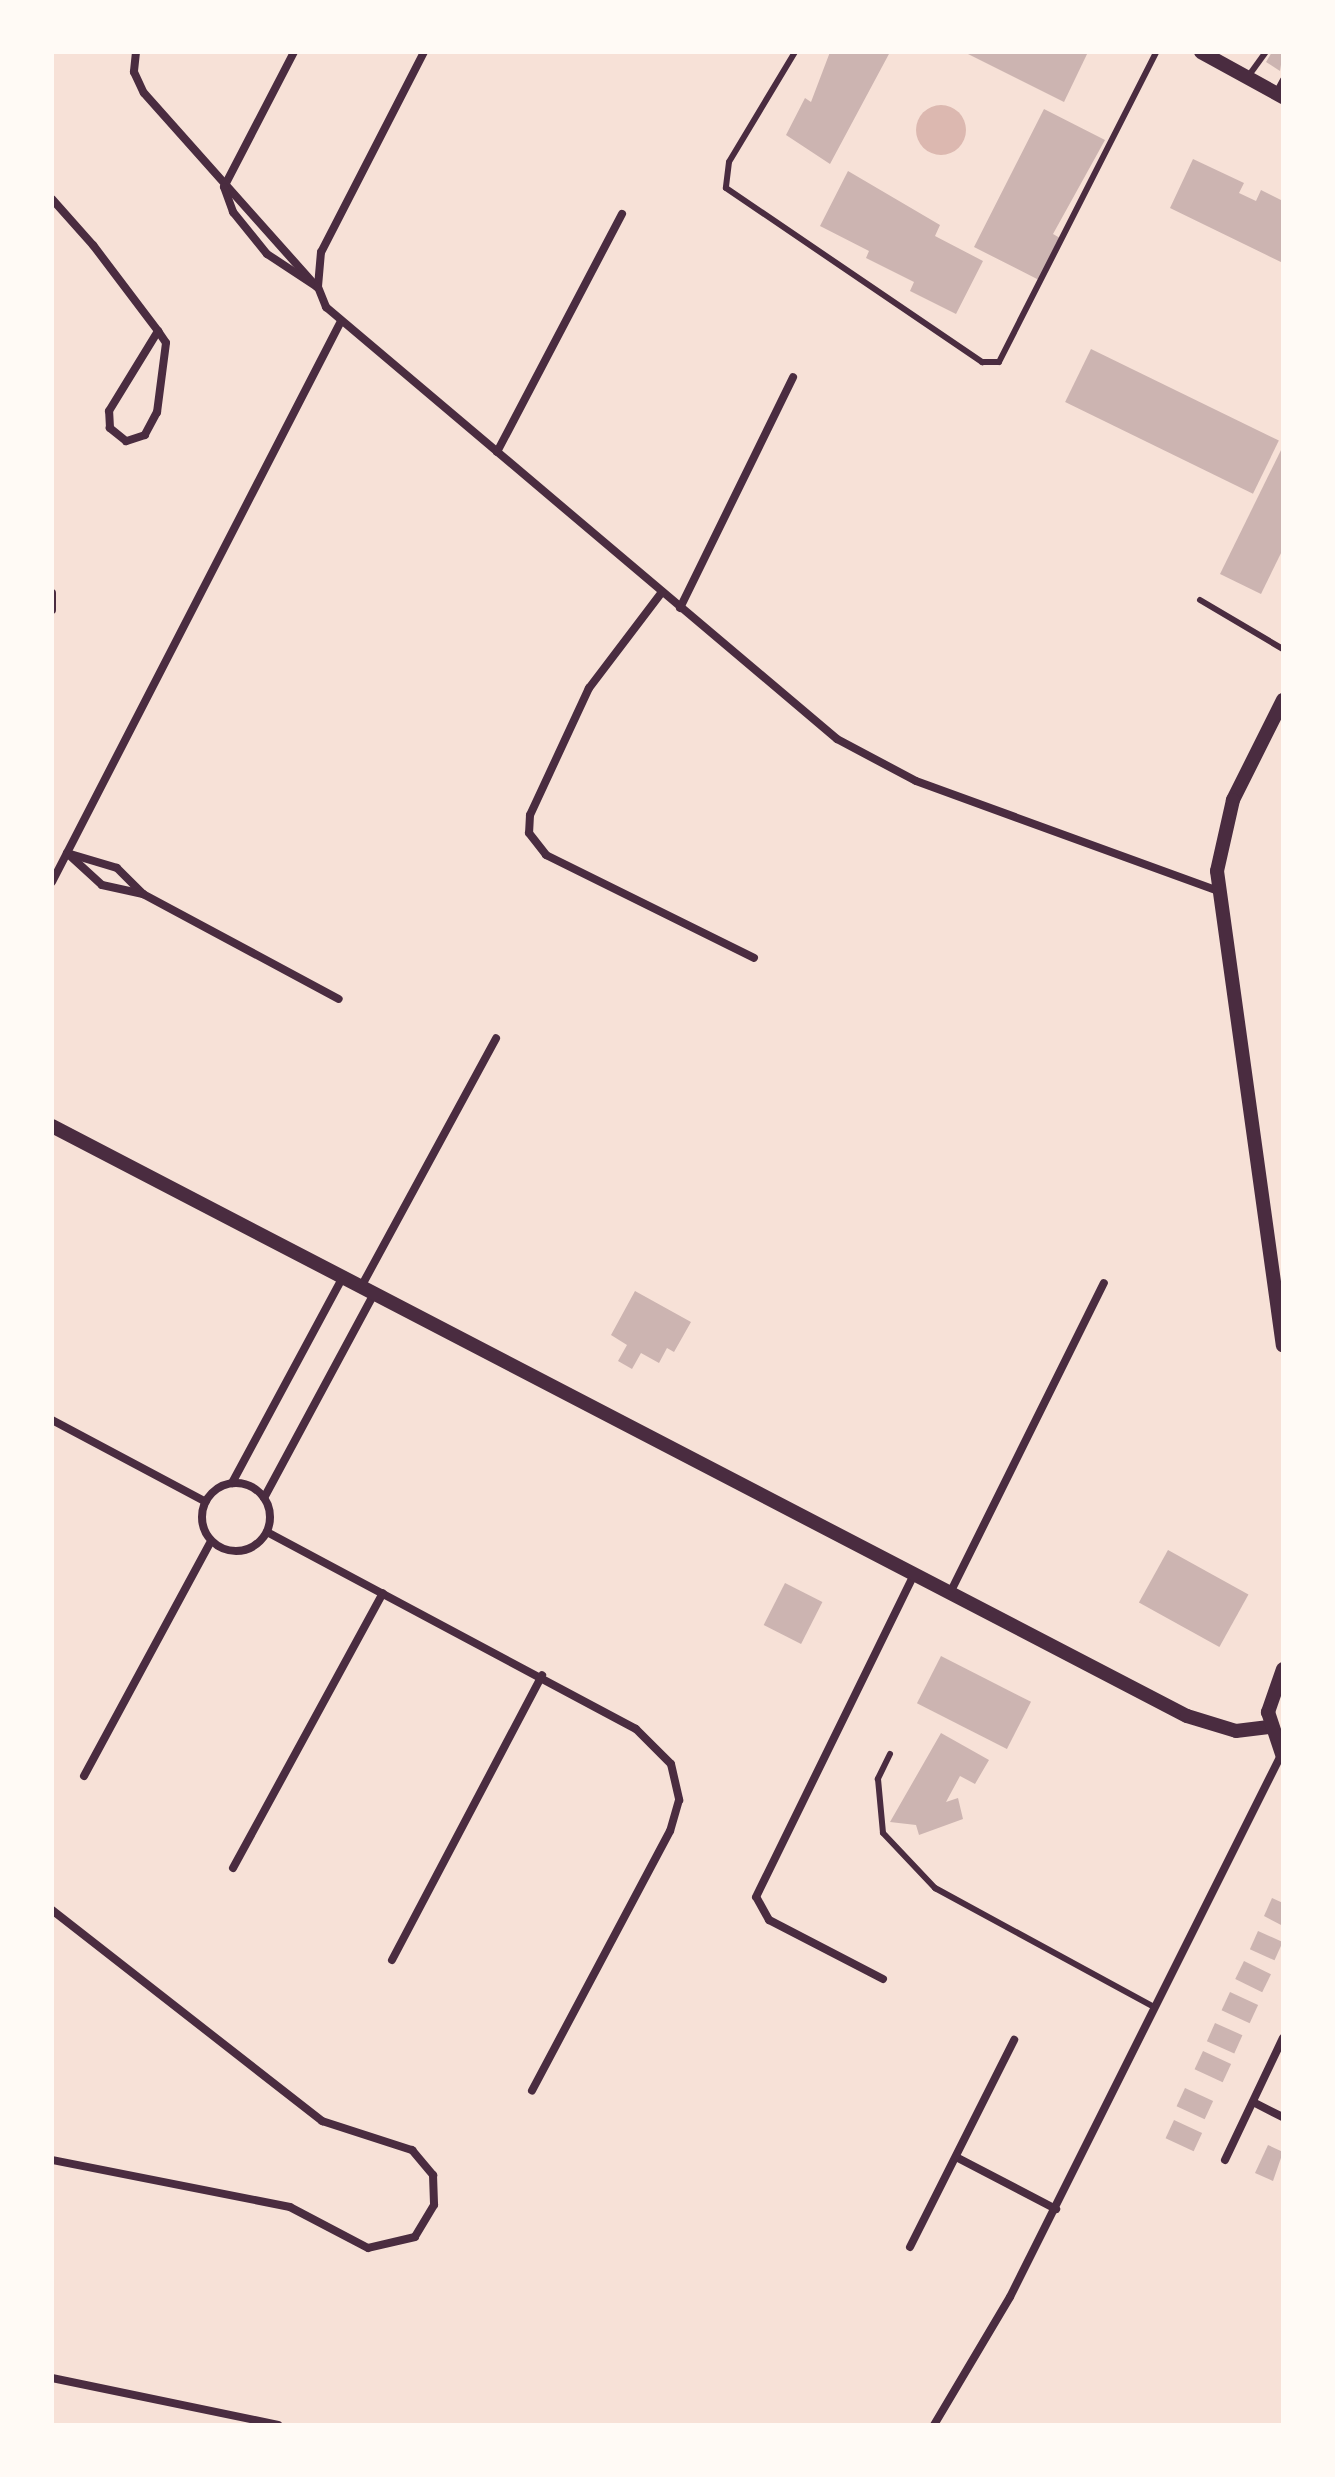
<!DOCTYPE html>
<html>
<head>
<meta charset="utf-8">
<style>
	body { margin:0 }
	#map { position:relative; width:1335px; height:2477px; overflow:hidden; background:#f7e1d7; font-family:"Exo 2",sans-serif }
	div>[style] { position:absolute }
	.water>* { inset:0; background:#dcb8b0 }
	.round { border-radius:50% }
	.building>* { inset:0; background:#ccb4b1; transform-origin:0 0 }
	.service>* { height:6px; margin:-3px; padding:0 3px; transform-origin:3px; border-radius:3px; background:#4a2c40 }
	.minor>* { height:8px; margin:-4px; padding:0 4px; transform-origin:4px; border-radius:4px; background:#4a2c40 }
	.minor>.ring { margin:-4px; padding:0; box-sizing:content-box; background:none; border:8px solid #4a2c40; border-radius:50% }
	.tertiary>* { height:14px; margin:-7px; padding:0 7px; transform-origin:7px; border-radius:7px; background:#4a2c40 }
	span { translate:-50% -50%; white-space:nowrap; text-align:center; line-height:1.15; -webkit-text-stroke:8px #fffaf5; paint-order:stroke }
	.frame { position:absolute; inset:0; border:54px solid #fffaf5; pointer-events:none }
</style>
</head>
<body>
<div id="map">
	<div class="water">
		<i class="round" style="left:916px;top:105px;width:50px;height:50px"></i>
	</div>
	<div class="building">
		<i style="clip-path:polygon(830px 52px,890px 52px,830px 164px,786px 135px,805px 98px,811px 102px)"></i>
		<i style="clip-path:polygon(964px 52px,1088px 52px,1064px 102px)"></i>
		<i style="clip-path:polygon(1272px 52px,1283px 52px,1280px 71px,1266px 62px)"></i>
		<i style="clip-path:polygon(1044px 109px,1105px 140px,1053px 234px,1060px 238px,1039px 280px,974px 247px)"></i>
		<i style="clip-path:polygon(1193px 159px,1244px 183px,1239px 193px,1256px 201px,1261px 190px,1283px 201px,1283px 263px,1170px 208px)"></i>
		<i style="clip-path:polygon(848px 171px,940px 225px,935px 236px,983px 261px,956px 314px,910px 291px,914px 282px,866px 258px,869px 251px,820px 226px)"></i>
		<i style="left:1091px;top:349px;width:209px;height:59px;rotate:26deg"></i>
		<i style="clip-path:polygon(1283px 446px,1283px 549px,1261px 594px,1220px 574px)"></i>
		<i style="clip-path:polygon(635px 1291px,691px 1322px,674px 1352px,667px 1348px,659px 1363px,641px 1353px,632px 1369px,618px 1361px,627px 1345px,611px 1335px)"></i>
		<i style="left:1168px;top:1550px;width:92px;height:60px;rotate:29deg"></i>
		<i style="left:785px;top:1583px;width:42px;height:47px;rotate:27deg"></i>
		<i style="left:941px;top:1656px;width:101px;height:53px;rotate:27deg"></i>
		<i style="clip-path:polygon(941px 1733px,989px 1760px,975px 1784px,960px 1776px,946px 1802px,958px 1798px,963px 1819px,919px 1835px,916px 1825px,890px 1822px)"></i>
		<i style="clip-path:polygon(1272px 1898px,1283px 1903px,1283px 1926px,1264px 1916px)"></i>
		<i style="left:1258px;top:1931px;width:27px;height:20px;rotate:24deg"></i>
		<i style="left:1244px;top:1961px;width:30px;height:20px;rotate:26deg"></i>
		<i style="left:1230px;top:1992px;width:31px;height:20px;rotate:25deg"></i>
		<i style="left:1215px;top:2023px;width:30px;height:20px;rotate:24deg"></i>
		<i style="left:1203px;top:2051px;width:31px;height:20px;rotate:25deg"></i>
		<i style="left:1185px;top:2088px;width:31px;height:20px;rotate:25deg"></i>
		<i style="left:1174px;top:2120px;width:31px;height:20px;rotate:25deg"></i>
		<i style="clip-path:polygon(1268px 2145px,1283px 2152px,1273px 2181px,1255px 2173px)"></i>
	</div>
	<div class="service">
		<i style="left:795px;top:52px;width:128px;rotate:121deg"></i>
		<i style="left:729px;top:162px;width:26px;rotate:97deg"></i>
		<i style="left:726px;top:188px;width:310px;rotate:34.2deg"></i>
		<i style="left:982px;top:362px;width:17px"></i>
		<i style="left:999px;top:362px;width:347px;rotate:-63.1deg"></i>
		<i style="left:1247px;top:78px;width:32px;rotate:-54deg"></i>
		<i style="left:1276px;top:93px;width:15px;rotate:-62deg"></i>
		<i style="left:1200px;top:600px;width:96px;rotate:30.6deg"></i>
		<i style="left:890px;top:1754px;width:28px;rotate:116deg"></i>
		<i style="left:878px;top:1779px;width:54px;rotate:84.7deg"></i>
		<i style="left:883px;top:1833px;width:76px;rotate:46.6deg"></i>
		<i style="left:935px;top:1888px;width:249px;rotate:28.5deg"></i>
	</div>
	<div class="minor">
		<i style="left:136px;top:52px;width:20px;rotate:96deg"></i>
		<i style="left:134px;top:72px;width:23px;rotate:65deg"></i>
		<i style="left:144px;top:93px;width:260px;rotate:48.3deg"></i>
		<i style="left:294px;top:52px;width:152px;rotate:117.4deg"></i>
		<i style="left:224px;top:187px;width:27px;rotate:70deg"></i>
		<i style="left:233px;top:212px;width:54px;rotate:51deg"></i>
		<i style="left:267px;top:254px;width:60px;rotate:33.4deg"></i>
		<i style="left:424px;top:52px;width:225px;rotate:117.2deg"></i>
		<i style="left:321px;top:252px;width:35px;rotate:95deg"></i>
		<i style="left:318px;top:287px;width:22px;rotate:68deg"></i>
		<i style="left:326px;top:307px;width:669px;rotate:40.21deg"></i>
		<i style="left:837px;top:739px;width:89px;rotate:28deg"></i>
		<i style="left:916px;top:781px;width:321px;rotate:20deg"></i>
		<i style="left:52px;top:199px;width:62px;rotate:48.3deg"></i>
		<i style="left:93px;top:245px;width:108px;rotate:52.9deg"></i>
		<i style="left:158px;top:331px;width:14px;rotate:56deg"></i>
		<i style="left:166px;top:343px;width:70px;rotate:97.4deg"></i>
		<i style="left:157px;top:412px;width:26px;rotate:118deg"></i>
		<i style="left:145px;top:435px;width:20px;rotate:162deg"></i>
		<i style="left:126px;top:441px;width:21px;rotate:-141deg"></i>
		<i style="left:110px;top:428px;width:17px;rotate:-93deg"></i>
		<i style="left:109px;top:411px;width:94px;rotate:-58.5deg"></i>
		<i style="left:497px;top:452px;width:269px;rotate:-62.3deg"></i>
		<i style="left:662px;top:592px;width:121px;rotate:127.2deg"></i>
		<i style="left:589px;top:688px;width:140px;rotate:114.9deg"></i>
		<i style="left:530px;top:815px;width:18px;rotate:93deg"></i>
		<i style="left:529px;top:833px;width:28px;rotate:52deg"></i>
		<i style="left:546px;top:855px;width:232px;rotate:26.3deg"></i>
		<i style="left:52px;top:593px;width:17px;rotate:90deg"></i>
		<i style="left:680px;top:608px;width:257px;rotate:-63.9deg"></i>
		<i style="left:67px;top:853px;width:52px;rotate:16.7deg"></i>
		<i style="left:117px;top:868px;width:37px;rotate:45deg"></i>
		<i style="left:143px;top:894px;width:222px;rotate:28.2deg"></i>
		<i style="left:67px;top:853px;width:47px;rotate:42.4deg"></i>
		<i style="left:102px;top:885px;width:42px;rotate:12.4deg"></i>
		<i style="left:52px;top:882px;width:631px;rotate:-62.74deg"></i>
		<i style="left:361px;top:1287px;width:283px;rotate:-61.5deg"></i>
		<i style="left:52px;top:1420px;width:174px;rotate:28deg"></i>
		<i class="ring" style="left:202px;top:1483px;width:60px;height:60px"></i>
		<i style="left:232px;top:1483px;width:234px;rotate:-61.7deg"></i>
		<i style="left:264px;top:1498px;width:232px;rotate:-61.7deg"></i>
		<i style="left:267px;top:1532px;width:418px;rotate:28.1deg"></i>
		<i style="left:636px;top:1729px;width:49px;rotate:45deg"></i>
		<i style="left:671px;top:1764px;width:37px;rotate:77deg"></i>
		<i style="left:679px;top:1800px;width:32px;rotate:106deg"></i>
		<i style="left:670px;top:1831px;width:294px;rotate:118deg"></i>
		<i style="left:950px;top:1593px;width:346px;rotate:-63.6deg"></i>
		<i style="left:84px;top:1776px;width:267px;rotate:-61.6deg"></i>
		<i style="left:233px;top:1868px;width:313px;rotate:-61.4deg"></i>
		<i style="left:52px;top:1910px;width:343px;rotate:38deg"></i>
		<i style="left:322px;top:2121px;width:95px;rotate:17.9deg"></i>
		<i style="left:412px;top:2150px;width:33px;rotate:50deg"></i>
		<i style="left:433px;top:2175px;width:30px;rotate:88deg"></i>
		<i style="left:434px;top:2205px;width:37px;rotate:121deg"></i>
		<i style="left:415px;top:2237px;width:48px;rotate:166.8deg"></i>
		<i style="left:368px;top:2248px;width:88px;rotate:-152.3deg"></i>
		<i style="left:290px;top:2207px;width:243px;rotate:-168.8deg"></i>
		<i style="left:392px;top:1960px;width:322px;rotate:-62.2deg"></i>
		<i style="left:883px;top:1979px;width:128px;rotate:-152.6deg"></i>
		<i style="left:769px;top:1920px;width:26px;rotate:-119deg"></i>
		<i style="left:756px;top:1897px;width:360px;rotate:-63.9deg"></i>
		<i style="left:1253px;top:2102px;width:34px;rotate:27deg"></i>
		<i style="left:956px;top:2157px;width:113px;rotate:27.5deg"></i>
		<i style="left:1225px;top:2160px;width:135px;rotate:-64.6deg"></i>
		<i style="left:910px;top:2247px;width:232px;rotate:-63.3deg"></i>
		<i style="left:52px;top:2378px;width:231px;rotate:11.7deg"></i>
		<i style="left:934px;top:2425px;width:149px;rotate:-59.3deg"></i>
		<i style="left:1010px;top:2297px;width:606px;rotate:-63.43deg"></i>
	</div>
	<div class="tertiary">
		<i style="left:1201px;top:52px;width:94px;rotate:28.8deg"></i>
		<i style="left:1283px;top:700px;width:112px;rotate:116.6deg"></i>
		<i style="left:1233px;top:800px;width:73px;rotate:102.7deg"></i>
		<i style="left:1217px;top:871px;width:479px;rotate:82.1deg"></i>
		<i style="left:52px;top:1126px;width:1279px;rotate:27.47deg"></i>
		<i style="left:1187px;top:1716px;width:51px;rotate:17deg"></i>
		<i style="left:1236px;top:1731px;width:33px;rotate:-7deg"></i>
		<i style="left:1283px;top:1669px;width:46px;rotate:109.2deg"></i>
		<i style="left:1268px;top:1712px;width:47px;rotate:71.6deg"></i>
	</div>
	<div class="frame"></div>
</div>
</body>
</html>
